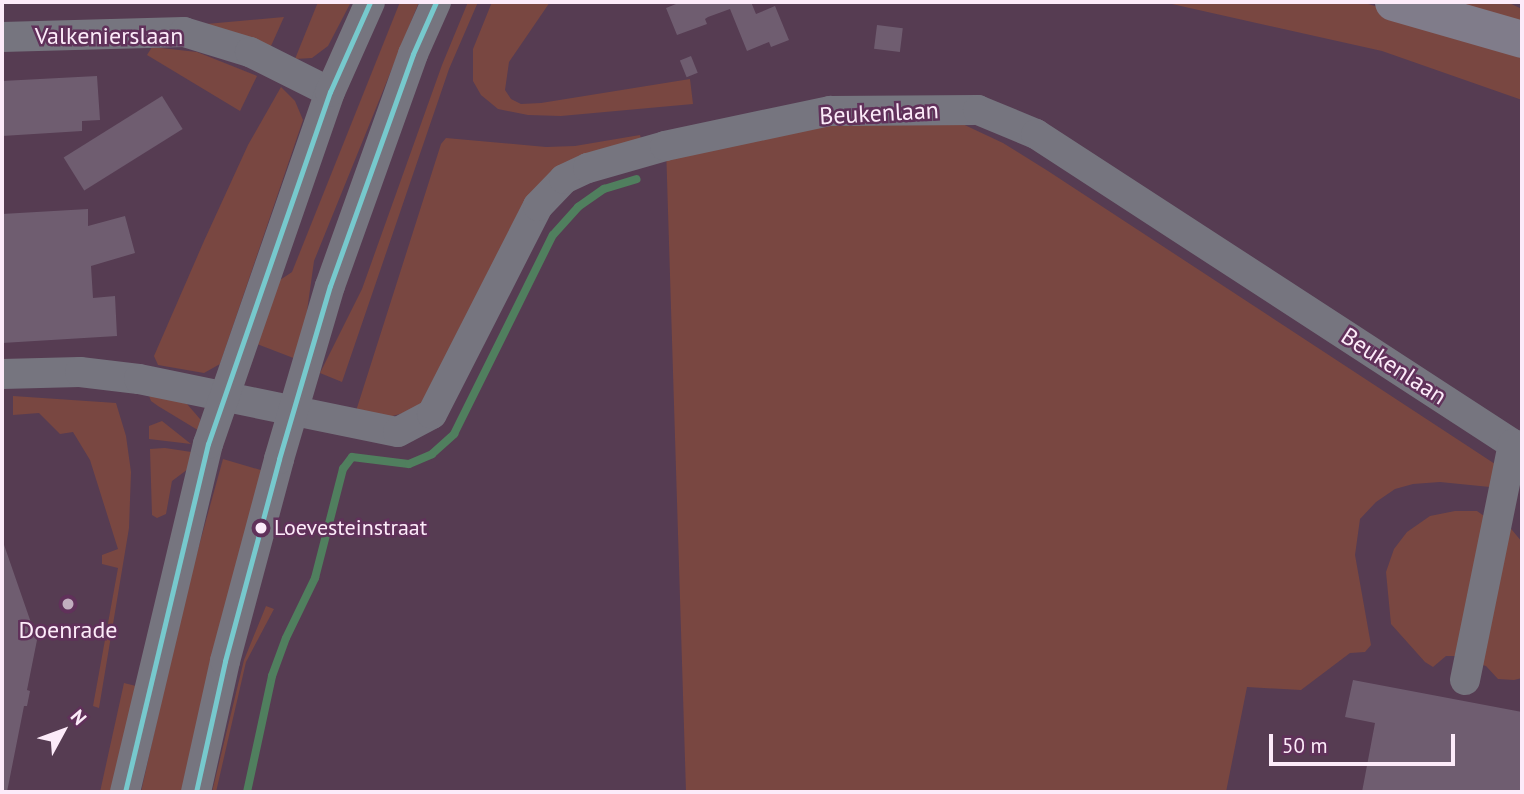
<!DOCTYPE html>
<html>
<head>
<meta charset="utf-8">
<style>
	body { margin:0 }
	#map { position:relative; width:1524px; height:794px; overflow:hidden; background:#563c52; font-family:"PT Sans",sans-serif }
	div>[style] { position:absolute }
	.green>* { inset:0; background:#794741 }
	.stream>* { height:8px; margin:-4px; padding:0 4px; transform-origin:4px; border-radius:4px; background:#507f5e }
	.building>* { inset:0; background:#6f5d70; transform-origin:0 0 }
	.minor>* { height:30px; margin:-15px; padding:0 15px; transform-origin:15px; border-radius:15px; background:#76757f }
	.major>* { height:37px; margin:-18.5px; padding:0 18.5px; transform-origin:18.5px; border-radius:18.5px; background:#807c8a }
	.bus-1>* { height:5px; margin:-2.5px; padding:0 2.5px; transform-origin:2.5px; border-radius:2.5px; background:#77c9cd }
	.dots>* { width:19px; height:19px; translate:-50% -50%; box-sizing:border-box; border:4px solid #60315a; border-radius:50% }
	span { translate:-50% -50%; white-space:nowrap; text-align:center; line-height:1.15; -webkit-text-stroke:5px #60315a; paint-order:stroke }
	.bus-label { font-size:22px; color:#fcebf9 }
	.left { translate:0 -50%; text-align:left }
	.street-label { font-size:24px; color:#fcebf9 }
	.poi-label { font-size:24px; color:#fcebf9 }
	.frame { position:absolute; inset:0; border:4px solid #fcebf9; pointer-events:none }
	.north { position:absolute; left:28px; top:696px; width:70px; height:70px; -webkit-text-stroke:5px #60315a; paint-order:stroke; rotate:49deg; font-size:19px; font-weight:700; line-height:28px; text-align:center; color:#fcebf9 }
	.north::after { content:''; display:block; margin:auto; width:24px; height:32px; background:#fcebf9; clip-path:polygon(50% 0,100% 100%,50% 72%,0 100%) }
	.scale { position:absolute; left:1269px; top:734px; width:186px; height:32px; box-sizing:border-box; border:4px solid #fcebf9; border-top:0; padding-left:9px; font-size:21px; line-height:24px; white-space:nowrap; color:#fcebf9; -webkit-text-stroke:5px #60315a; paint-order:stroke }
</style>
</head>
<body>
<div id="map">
	<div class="green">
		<i style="clip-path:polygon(318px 2px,351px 2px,328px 46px,312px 58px,295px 59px)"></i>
		<i style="clip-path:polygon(400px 2px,419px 2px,314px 261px,301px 354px,296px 359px,257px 344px,277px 282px,292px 272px)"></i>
		<i style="clip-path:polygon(468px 2px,478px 2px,449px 69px,342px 382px,320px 373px,362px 289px,442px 65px)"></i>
		<i style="clip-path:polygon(492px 2px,550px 2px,509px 62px,505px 90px,511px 99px,521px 104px,541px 103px,690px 79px,693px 104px,561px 116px,528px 115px,498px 109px,481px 95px,473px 81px,473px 49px)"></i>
		<i style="clip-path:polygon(1163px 2px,1361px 2px,1522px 48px,1522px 100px,1382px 51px)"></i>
		<i style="clip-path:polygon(1439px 2px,1507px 2px,1522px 9px,1522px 26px)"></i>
		<i style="clip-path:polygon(284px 17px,271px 46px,195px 25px)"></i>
		<i style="clip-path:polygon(152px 47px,197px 52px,257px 76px,240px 111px,147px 55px)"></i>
		<i style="clip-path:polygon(281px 87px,295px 101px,303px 120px,220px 364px,204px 373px,158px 365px,154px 356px,204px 241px,248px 145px)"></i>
		<i style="clip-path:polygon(954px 120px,1003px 143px,1048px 171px,1495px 464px,1490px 487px,1440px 482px,1413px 484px,1395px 489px,1376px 502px,1360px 519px,1355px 555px,1371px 645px,1365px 652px,1350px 653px,1301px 690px,1247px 687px,1226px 792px,686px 792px,666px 146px,752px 128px)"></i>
		<i style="clip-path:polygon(640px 135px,642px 142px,588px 156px,425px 401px,407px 412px,389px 417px,356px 411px,441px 144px,446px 138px,546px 147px,575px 146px)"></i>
		<i style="clip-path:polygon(148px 393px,187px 404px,200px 419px,201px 432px,158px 406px,151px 401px)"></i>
		<i style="clip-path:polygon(13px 396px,116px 403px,126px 436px,131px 472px,129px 528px,99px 708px,93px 706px,118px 568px,102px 564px,102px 555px,118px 549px,90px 460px,73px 432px,60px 434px,39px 413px,13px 415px)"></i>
		<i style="clip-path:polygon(162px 421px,191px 444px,149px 439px,149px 426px)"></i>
		<i style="clip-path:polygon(165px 448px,198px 453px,196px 463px,172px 481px,166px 514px,157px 518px,152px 515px,150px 449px)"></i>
		<i style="clip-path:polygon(223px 459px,264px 471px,182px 792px,141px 792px,182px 607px)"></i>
		<i style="clip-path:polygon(1455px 511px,1477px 511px,1484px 516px,1458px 656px,1446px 656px,1433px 667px,1425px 662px,1391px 624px,1386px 572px,1394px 549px,1407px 532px,1430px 516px)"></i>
		<i style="clip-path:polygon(1507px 524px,1522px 542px,1522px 678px,1514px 680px,1498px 679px,1486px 666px,1476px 663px)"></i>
		<i style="clip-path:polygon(266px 606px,274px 609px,246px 662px,216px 792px,212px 792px,244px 660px)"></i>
		<i style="clip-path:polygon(124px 683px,136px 686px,115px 792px,100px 792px)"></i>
	</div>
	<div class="stream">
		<i style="left:247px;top:792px;width:119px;rotate:-77.8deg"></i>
		<i style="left:272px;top:676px;width:40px;rotate:-69.8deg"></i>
		<i style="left:286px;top:638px;width:67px;rotate:-64.2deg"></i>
		<i style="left:315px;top:578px;width:113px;rotate:-75.6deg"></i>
		<i style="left:343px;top:469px;width:15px;rotate:-53deg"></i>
		<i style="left:352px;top:457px;width:57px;rotate:7deg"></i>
		<i style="left:409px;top:464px;width:25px;rotate:-23deg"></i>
		<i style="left:432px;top:454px;width:30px;rotate:-42deg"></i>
		<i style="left:454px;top:434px;width:222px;rotate:-63.6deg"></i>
		<i style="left:553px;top:235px;width:38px;rotate:-48deg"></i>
		<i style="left:578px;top:207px;width:32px;rotate:-35deg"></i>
		<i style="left:604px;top:189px;width:34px;rotate:-17deg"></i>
	</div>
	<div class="building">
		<i style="clip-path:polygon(681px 2px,751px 2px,756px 14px,775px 6px,789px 40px,771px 47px,769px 42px,747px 51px,730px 9px,708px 17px,705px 19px,707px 24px,677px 35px,666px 8px)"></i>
		<i style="left:877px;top:25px;width:26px;height:24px;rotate:7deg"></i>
		<i style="left:691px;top:56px;width:18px;height:12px;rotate:68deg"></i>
		<i style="clip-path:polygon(97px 76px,100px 120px,82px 121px,82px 131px,2px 136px,2px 81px)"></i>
		<i style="left:162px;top:96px;width:39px;height:116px;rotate:58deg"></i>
		<i style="clip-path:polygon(88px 209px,88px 226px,125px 216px,135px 253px,91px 266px,93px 298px,115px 296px,117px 336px,2px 343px,2px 214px)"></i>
		<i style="clip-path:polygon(2px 539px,37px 640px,27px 690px,30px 691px,27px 706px,24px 706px,7px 792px,2px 792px)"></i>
		<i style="clip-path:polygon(1353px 680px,1522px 712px,1522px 792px,1362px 792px,1375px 723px,1345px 717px)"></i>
	</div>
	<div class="minor">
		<i style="left:2px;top:37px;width:182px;rotate:-1.6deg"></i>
		<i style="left:184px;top:32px;width:69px;rotate:16.9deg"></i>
		<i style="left:250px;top:52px;width:89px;rotate:26.6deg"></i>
		<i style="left:2px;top:374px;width:78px;rotate:-1.5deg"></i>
		<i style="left:80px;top:372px;width:59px;rotate:6.8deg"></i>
		<i style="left:139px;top:379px;width:264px;rotate:11.6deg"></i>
		<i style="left:398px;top:432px;width:38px;rotate:-28deg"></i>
		<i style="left:432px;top:414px;width:233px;rotate:-63deg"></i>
		<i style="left:538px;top:206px;width:37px;rotate:-46deg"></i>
		<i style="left:564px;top:179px;width:26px;rotate:-25deg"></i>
		<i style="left:588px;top:168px;width:80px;rotate:-15.9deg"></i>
		<i style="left:665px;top:146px;width:169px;rotate:-12deg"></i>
		<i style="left:830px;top:111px;width:148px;rotate:-0.4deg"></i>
		<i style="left:978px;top:110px;width:63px;rotate:22.5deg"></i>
		<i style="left:1036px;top:134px;width:580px;rotate:33.03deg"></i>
		<i style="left:1465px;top:680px;width:241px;rotate:-78.5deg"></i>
		<i style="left:125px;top:792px;width:358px;rotate:-76.6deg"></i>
		<i style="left:208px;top:444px;width:373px;rotate:-70.9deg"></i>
		<i style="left:330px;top:92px;width:98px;rotate:-66deg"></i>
		<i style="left:196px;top:792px;width:134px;rotate:-77.5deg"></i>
		<i style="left:225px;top:661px;width:209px;rotate:-75deg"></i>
		<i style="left:279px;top:459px;width:180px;rotate:-73.6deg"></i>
		<i style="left:330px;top:286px;width:246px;rotate:-70.3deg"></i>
		<i style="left:413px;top:54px;width:57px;rotate:-66.1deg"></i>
	</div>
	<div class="major">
		<i style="left:1393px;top:2px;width:134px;rotate:16deg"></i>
	</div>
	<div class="bus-1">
		<i style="left:125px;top:792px;width:358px;rotate:-76.6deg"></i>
		<i style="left:208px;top:444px;width:373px;rotate:-70.9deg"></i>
		<i style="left:330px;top:92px;width:98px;rotate:-66deg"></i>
		<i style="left:196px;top:792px;width:134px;rotate:-77.5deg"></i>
		<i style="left:225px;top:661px;width:209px;rotate:-75deg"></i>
		<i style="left:279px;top:459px;width:180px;rotate:-73.6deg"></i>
		<i style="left:330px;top:286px;width:246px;rotate:-70.3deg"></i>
		<i style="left:413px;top:54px;width:57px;rotate:-66.1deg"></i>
	</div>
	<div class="dots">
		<i style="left:261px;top:528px;background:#fcebf9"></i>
		<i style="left:68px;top:604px;background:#c2aebf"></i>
	</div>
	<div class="bus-label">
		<span class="left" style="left:274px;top:528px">Loevesteinstraat</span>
	</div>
	<div class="street-label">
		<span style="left:109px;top:36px">Valkenierslaan</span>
		<span style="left:879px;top:113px;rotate:-3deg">Beukenlaan</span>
		<span style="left:1394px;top:366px;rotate:33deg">Beukenlaan</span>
	</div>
	<div class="poi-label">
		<span style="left:68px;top:630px">Doenrade</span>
	</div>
	<div class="frame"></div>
	<div class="north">N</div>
	<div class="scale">50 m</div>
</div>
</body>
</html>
